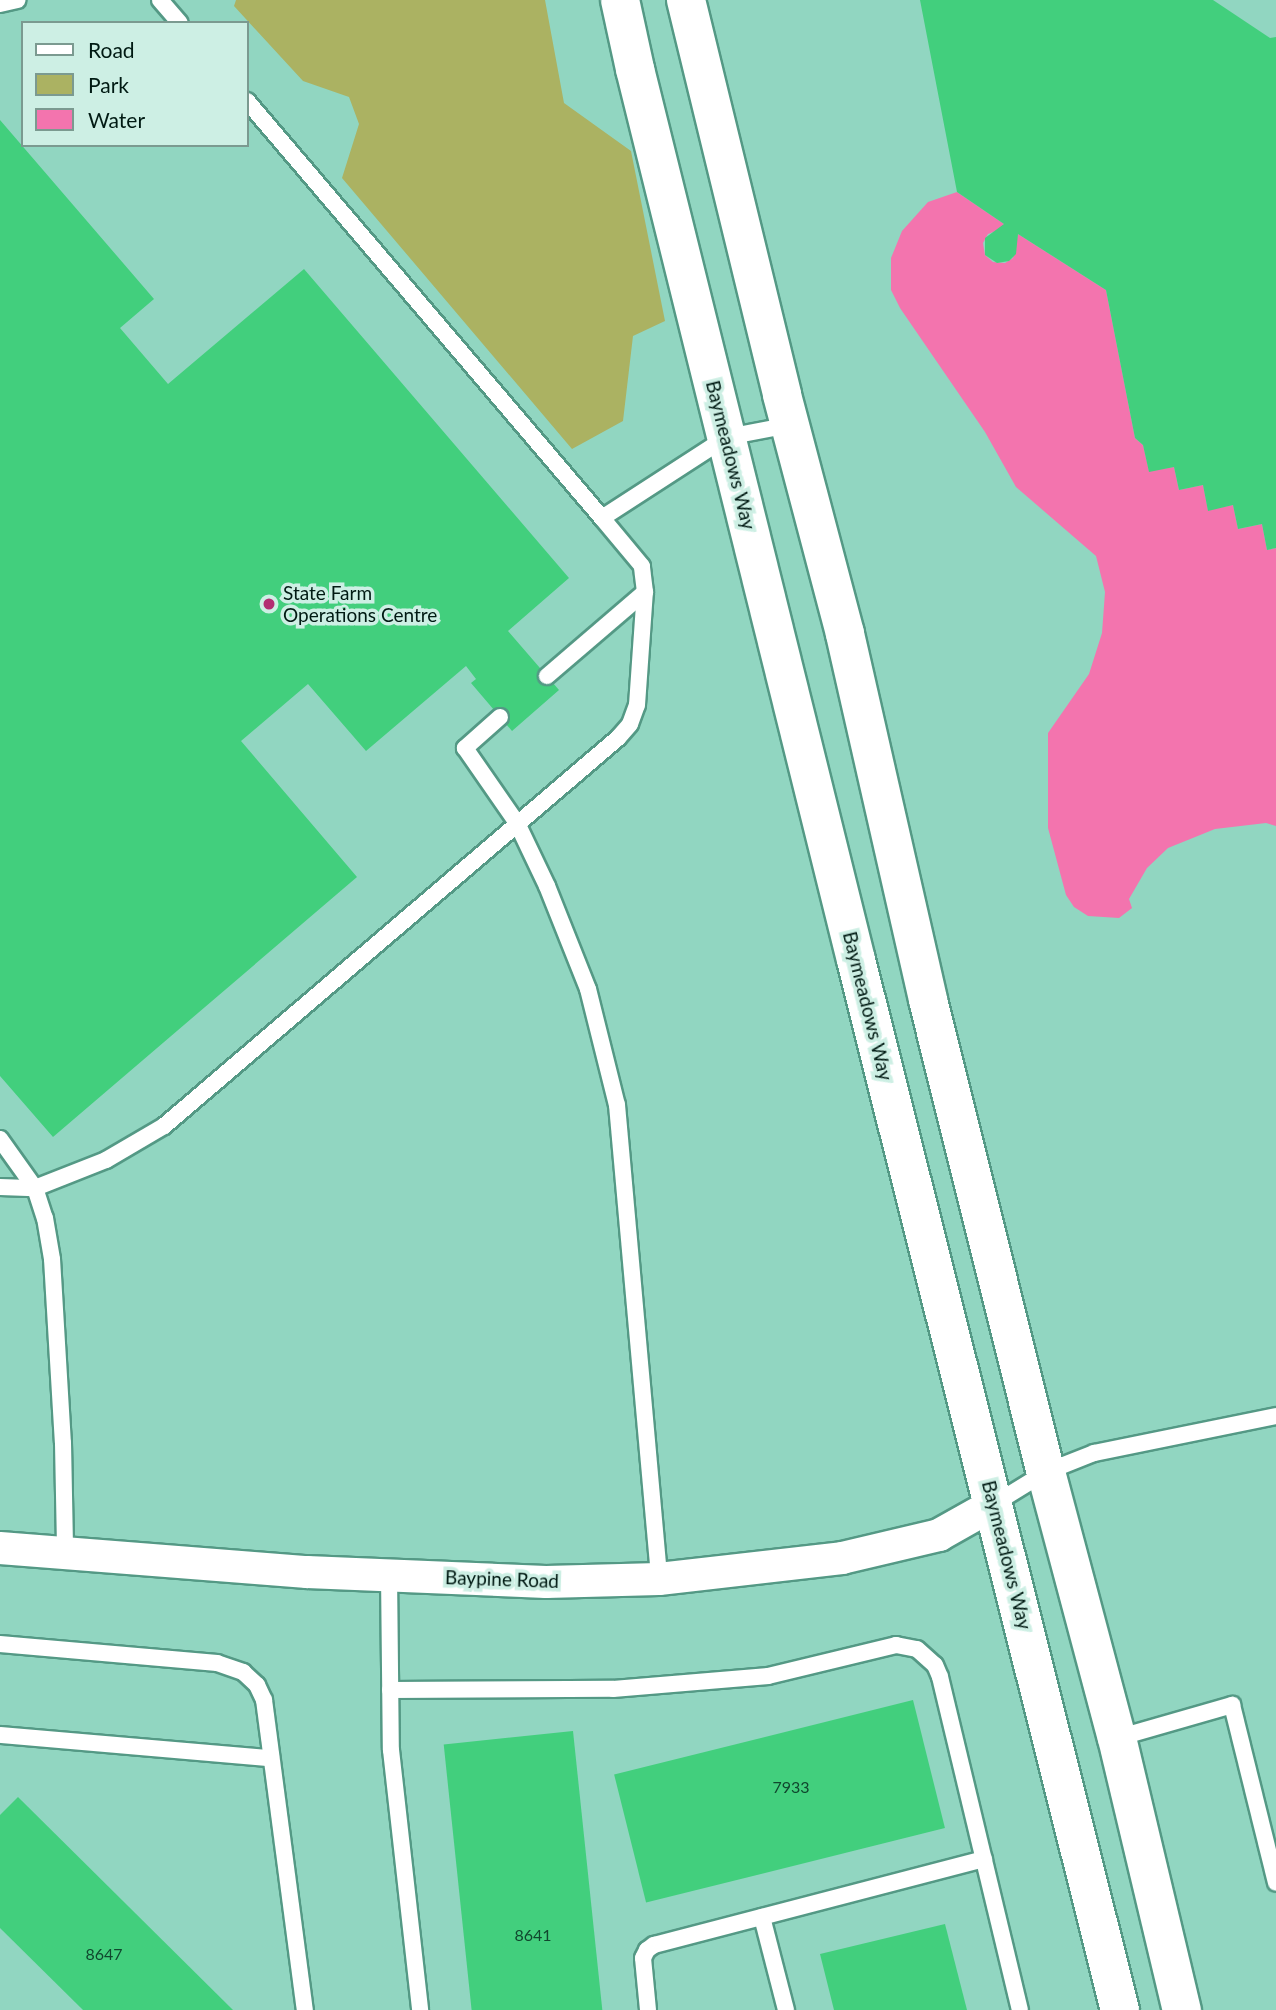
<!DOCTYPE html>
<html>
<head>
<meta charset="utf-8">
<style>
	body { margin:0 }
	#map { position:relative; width:1276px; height:2010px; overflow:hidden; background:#91d6c1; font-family:Lato,sans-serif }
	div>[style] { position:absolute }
	.green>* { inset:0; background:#abb262 }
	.water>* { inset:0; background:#f374ae }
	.building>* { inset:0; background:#42cf7d; transform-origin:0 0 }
	.roads { filter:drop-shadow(2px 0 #549985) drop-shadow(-2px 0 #549985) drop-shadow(0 2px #549985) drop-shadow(0 -2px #549985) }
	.service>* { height:16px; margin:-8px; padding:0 8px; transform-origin:8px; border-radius:8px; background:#fff }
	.minor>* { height:32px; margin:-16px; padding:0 16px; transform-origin:16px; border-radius:16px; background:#fff }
	.tertiary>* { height:38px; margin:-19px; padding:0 19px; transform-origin:19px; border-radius:19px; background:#fff }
	.dots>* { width:19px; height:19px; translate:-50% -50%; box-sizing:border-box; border:4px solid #cdefe4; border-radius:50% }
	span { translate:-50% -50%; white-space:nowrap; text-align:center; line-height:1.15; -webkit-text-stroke:7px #cdefe4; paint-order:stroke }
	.number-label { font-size:16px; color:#10472e }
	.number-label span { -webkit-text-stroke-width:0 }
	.street-label { font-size:19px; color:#001a13 }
	.poi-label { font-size:19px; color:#001a13 }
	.left { translate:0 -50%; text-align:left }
	.legend { position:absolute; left:21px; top:21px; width:228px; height:126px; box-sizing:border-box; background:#cdefe4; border:2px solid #7b9a90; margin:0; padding:9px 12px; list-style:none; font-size:21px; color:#001a13 }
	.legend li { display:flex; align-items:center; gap:14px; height:35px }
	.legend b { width:35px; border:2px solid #7b9a90 }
</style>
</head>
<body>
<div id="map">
	<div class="green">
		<i style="clip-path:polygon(236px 0,545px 0,564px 103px,631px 151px,665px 321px,633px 336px,623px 421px,572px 449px,342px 178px,359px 124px,349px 97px,303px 81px,234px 6px)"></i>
	</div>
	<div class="water">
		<i style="clip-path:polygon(957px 192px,1004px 224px,1001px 229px,988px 234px,983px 243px,985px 255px,993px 262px,1005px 263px,1013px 258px,1018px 234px,1106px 290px,1135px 438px,1143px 445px,1149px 471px,1174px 467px,1179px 490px,1203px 485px,1208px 510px,1233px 505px,1238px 529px,1262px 524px,1267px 550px,1276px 548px,1276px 826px,1266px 823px,1215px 829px,1168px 848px,1147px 868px,1129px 899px,1132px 908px,1119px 918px,1088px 916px,1074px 907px,1066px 895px,1048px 828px,1048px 733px,1089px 674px,1102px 633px,1105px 592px,1096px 556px,1016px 487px,985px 432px,900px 308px,891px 290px,891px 258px,902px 231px,928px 202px)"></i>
	</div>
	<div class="building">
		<i style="clip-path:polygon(920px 0,1213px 0,1270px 38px,1276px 37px,1276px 548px,1267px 550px,1262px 524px,1238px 529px,1233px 505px,1208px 511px,1203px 485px,1179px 490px,1174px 467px,1149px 472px,1143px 445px,1135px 438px,1106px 290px,1018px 234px,1016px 254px,1009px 261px,997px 263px,985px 255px,985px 238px,1004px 224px,957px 192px)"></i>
		<i style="clip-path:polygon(0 120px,154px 299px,120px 328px,168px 384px,304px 269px,569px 578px,508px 631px,559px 690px,512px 731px,471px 683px,476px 679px,466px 666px,366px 751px,308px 684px,241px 741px,357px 877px,53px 1137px,0 1076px)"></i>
		<i style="left:913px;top:1700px;width:132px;height:308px;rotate:76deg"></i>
		<i style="left:573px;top:1731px;width:281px;height:130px;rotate:84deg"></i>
		<i style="clip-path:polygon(18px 1797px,233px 2010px,83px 2010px,0 1928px,0 1815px)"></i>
		<i style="clip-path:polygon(945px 1924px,967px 2010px,834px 2010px,820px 1954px)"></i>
	</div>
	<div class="roads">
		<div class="service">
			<i style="left:160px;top:0;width:30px;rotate:49deg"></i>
			<i style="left:0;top:4px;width:18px;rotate:-13deg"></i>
			<i style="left:247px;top:101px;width:548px;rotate:49.59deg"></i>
			<i style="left:602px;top:518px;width:149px;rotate:-32.9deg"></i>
			<i style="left:727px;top:437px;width:64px;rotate:-10.8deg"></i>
			<i style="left:547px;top:676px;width:129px;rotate:-40.6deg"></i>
			<i style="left:500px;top:717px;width:47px;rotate:138.5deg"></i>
			<i style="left:465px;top:748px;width:91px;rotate:55.3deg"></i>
			<i style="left:517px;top:823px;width:70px;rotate:64.5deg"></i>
			<i style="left:547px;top:886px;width:111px;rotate:68.3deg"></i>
			<i style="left:588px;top:989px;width:120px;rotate:76deg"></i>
			<i style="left:617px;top:1105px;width:476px;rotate:84.9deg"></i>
			<i style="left:0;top:1139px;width:60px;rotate:54.5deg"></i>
			<i style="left:35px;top:1188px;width:32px;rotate:72deg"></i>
			<i style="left:45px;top:1218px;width:42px;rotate:80.3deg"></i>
			<i style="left:52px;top:1259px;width:184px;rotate:86.6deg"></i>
			<i style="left:63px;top:1443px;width:109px;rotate:88.9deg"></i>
			<i style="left:0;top:1187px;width:35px;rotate:2deg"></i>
			<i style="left:35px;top:1188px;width:76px;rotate:-21.5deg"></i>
			<i style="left:106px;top:1160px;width:67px;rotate:-30.4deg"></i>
			<i style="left:164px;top:1126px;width:597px;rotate:-40.52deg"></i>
			<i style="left:618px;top:738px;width:18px;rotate:-49deg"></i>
			<i style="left:630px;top:724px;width:20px;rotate:-70deg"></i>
			<i style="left:637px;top:705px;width:113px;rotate:-86deg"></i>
			<i style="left:645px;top:592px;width:26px;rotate:-97deg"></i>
			<i style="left:642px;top:566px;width:62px;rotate:-129.8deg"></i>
			<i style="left:994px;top:1504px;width:61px;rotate:-31.6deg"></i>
			<i style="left:1046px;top:1472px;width:52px;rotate:-21.6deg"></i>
			<i style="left:1094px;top:1453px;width:186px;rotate:-11.5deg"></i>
			<i style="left:389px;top:1573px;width:177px;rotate:89.4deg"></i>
			<i style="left:391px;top:1750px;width:262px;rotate:83.6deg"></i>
			<i style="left:0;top:1644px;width:218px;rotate:5deg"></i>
			<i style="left:217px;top:1663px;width:28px;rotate:19deg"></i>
			<i style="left:243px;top:1672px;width:19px;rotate:43deg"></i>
			<i style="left:257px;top:1685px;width:17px;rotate:65deg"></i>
			<i style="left:264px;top:1700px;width:313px;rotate:82.5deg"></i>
			<i style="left:390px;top:1690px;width:223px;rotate:-0.3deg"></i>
			<i style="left:613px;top:1689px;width:156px;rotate:-4.8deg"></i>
			<i style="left:768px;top:1676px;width:132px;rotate:-13.6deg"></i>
			<i style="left:896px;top:1645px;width:21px;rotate:11deg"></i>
			<i style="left:917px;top:1649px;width:24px;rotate:42deg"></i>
			<i style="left:935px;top:1665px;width:13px;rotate:67deg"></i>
			<i style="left:940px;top:1677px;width:342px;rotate:76.5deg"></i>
			<i style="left:0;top:1735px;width:272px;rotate:4.9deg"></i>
			<i style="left:1117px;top:1738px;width:120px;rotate:-16deg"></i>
			<i style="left:1232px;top:1705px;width:183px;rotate:76.1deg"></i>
			<i style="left:762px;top:1917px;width:96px;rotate:75.5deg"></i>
			<i style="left:648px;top:2010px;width:52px;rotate:-95.5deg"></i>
			<i style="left:643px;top:1958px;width:9px;rotate:-63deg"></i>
			<i style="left:647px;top:1950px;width:9px;rotate:-36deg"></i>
			<i style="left:654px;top:1945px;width:341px;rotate:-14.6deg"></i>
		</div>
		<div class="minor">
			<i style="left:0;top:1548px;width:308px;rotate:4.5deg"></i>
			<i style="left:307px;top:1572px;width:239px;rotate:2.4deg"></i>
			<i style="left:546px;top:1582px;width:113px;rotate:-1.5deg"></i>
			<i style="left:659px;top:1579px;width:184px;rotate:-6.5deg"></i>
			<i style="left:842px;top:1558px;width:100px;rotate:-13.3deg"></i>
			<i style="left:939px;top:1535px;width:63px;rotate:-29.4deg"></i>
		</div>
		<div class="tertiary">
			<i style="left:620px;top:0;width:71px;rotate:77.7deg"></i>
			<i style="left:635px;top:69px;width:918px;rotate:76.07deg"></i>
			<i style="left:856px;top:960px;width:1083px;rotate:75.89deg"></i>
			<i style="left:686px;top:0;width:406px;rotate:76.3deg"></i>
			<i style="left:782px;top:395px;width:247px;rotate:75.2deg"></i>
			<i style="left:845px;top:634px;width:375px;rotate:77.2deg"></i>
			<i style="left:928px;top:1000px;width:487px;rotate:76deg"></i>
			<i style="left:1046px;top:1472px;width:275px;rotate:75.1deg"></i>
			<i style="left:1117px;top:1738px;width:280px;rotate:76.6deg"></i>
		</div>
	</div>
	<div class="dots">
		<i style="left:269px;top:604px;background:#b32d72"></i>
	</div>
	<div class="number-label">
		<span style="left:791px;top:1787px">7933</span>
		<span style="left:533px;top:1935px">8641</span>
		<span style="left:104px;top:1954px">8647</span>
	</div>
	<div class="street-label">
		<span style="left:731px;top:455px;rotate:76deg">Baymeadows Way</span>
		<span style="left:868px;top:1006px;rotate:76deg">Baymeadows Way</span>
		<span style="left:1007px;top:1555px;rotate:76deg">Baymeadows Way</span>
		<span style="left:502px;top:1579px;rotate:2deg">Baypine Road</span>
	</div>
	<div class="poi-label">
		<span class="left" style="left:283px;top:604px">State Farm<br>Operations Centre</span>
	</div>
	<ul class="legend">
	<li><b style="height:9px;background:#fff"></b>Road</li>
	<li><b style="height:19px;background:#abb262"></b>Park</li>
	<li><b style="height:19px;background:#f374ae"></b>Water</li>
	</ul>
</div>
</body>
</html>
